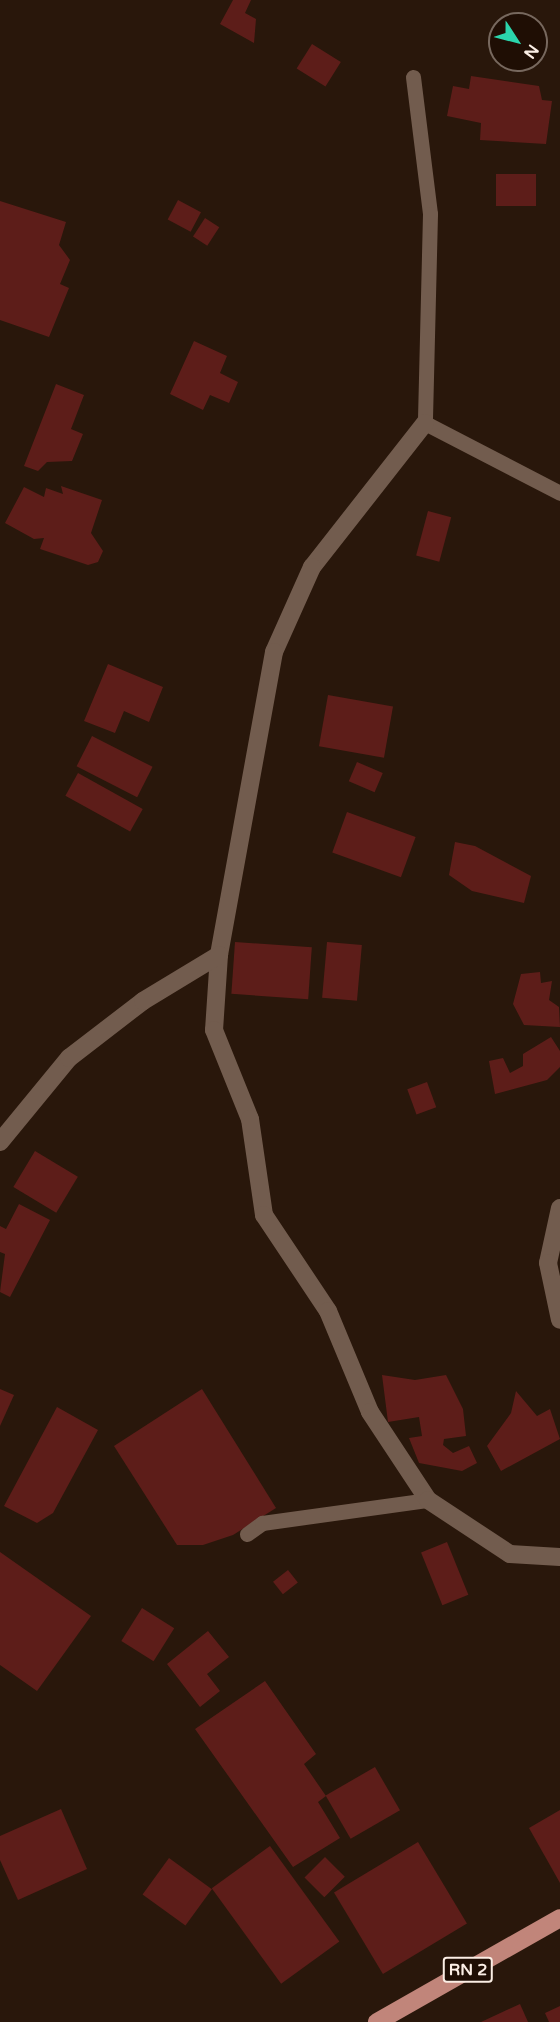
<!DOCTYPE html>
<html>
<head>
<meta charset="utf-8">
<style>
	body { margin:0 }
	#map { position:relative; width:560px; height:2022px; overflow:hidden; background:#29170b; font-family:"Varela Round",sans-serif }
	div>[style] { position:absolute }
	.building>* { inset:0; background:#5d1d19; transform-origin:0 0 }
	.lane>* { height:15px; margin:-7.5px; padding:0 7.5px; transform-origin:7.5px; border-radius:7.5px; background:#725c4e }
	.street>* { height:18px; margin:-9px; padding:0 9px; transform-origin:9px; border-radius:9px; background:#725c4e }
	.primary>* { height:18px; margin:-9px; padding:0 9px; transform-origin:9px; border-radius:9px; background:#c1857a }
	span { translate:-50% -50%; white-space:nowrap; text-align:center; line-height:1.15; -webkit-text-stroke:6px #1f0e04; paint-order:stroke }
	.shield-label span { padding:2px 4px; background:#1f0e04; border:2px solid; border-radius:4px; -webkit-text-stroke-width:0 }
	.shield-label { font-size:16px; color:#fbeee5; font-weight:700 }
	.north { position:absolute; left:488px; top:12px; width:60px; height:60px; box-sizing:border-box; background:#1f0e04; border:2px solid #77685e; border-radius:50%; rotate:126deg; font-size:16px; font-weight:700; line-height:24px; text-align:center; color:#fbeee5 }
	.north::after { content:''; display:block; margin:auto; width:21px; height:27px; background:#2bd5ac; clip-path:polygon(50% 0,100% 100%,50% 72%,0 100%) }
</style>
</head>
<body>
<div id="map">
	<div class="building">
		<i style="clip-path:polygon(233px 0,251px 0,245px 13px,256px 19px,254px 43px,220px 24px)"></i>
		<i style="left:312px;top:44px;width:34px;height:29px;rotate:32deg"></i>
		<i style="clip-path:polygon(471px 76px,539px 86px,542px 100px,552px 101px,546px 144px,480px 140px,481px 123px,447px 116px,453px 86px,469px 89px)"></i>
		<i style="left:496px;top:174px;width:40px;height:32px"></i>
		<i style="left:178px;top:200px;width:26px;height:22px;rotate:28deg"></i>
		<i style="clip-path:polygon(0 201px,66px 222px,59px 245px,70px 260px,60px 284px,69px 288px,49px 337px,0 320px)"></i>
		<i style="left:205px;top:218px;width:17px;height:22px;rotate:33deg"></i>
		<i style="clip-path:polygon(194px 341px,227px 356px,220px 373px,238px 382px,229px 403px,210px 395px,203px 410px,170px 394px)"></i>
		<i style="clip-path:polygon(56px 384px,84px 395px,71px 429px,83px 434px,72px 461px,47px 462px,38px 471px,24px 466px)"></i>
		<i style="clip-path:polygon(61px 486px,102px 500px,91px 533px,103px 551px,98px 562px,88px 565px,40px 549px,44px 538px,34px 539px,5px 523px,24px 487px,44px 497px,46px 488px,63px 494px)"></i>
		<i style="left:428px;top:511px;width:24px;height:46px;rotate:15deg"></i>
		<i style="clip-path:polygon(108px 664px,163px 687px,149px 722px,124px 711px,115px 733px,84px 721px)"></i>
		<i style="left:328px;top:695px;width:66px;height:52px;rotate:10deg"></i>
		<i style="left:92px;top:736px;width:68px;height:34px;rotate:27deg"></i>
		<i style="left:357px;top:762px;width:28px;height:21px;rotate:23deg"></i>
		<i style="left:78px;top:773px;width:74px;height:26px;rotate:29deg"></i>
		<i style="left:347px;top:812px;width:73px;height:43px;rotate:20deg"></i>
		<i style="clip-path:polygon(455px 842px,475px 846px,531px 876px,524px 903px,472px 891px,449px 875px)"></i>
		<i style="left:235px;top:942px;width:77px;height:52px;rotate:4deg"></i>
		<i style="left:327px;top:942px;width:35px;height:56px;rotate:5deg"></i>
		<i style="clip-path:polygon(540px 972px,541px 983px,552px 981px,549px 1000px,559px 1007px,560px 1027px,524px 1025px,513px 1004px,521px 974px)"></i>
		<i style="clip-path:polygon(551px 1037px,560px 1051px,560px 1067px,547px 1080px,495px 1094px,489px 1061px,503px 1058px,510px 1073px,523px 1066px,523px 1054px)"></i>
		<i style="left:427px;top:1082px;width:27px;height:21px;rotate:70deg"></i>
		<i style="left:35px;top:1151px;width:50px;height:42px;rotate:31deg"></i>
		<i style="clip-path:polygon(19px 1204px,50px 1220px,10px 1297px,0 1292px,5px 1254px,0 1252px,0 1226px,6px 1229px)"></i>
		<i style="clip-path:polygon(382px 1375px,415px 1380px,446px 1375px,463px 1409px,466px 1436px,444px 1439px,443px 1445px,453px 1453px,469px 1446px,477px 1463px,462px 1471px,419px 1463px,409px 1438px,422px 1436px,419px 1417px,388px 1422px)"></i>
		<i style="clip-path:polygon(0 1389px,14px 1395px,0 1426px)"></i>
		<i style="clip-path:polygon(202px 1389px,276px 1508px,233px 1535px,203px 1545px,177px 1545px,114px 1446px)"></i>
		<i style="clip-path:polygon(516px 1391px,537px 1416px,550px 1409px,560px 1439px,501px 1471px,487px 1446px,511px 1413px)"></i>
		<i style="clip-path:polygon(57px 1407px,98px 1430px,53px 1513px,37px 1523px,4px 1506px)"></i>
		<i style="left:447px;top:1542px;width:57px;height:28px;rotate:68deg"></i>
		<i style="clip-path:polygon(0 1552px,91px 1616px,37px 1691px,0 1665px)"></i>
		<i style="left:288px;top:1570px;width:16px;height:19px;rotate:52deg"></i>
		<i style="left:142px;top:1608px;width:38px;height:39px;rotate:32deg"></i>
		<i style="clip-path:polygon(208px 1631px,229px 1657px,207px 1674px,220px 1691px,200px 1707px,167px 1664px)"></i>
		<i style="clip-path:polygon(265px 1681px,316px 1754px,304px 1764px,326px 1796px,318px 1802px,340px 1838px,293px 1867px,195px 1729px)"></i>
		<i style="left:375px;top:1767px;width:50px;height:57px;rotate:60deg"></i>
		<i style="clip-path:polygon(61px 1809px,87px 1869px,18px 1900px,0 1860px,0 1836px)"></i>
		<i style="clip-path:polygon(560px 1810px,560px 1883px,529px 1828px)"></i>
		<i style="left:418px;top:1842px;width:95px;height:98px;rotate:59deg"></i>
		<i style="left:270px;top:1846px;width:118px;height:72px;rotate:54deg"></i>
		<i style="left:325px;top:1857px;width:28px;height:29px;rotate:45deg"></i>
		<i style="left:169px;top:1858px;width:53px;height:45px;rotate:36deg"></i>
		<i style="clip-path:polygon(520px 2004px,528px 2022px,481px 2022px)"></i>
		<i style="clip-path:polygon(560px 2006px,560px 2022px,549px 2022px,545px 2013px)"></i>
	</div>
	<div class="lane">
		<i style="left:413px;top:77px;width:138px;rotate:82.9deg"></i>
		<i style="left:430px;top:214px;width:209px;rotate:91.4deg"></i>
		<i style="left:425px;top:423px;width:152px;rotate:27.4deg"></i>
		<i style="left:247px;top:1534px;width:19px;rotate:-36deg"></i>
		<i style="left:262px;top:1523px;width:168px;rotate:-7.9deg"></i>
	</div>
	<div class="street">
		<i style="left:425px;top:423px;width:183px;rotate:128.1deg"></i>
		<i style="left:312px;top:567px;width:93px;rotate:114.1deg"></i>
		<i style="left:274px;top:652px;width:308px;rotate:100.3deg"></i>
		<i style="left:219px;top:955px;width:75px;rotate:93.8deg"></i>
		<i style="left:214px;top:1030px;width:96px;rotate:68deg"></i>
		<i style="left:250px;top:1119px;width:97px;rotate:81.7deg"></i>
		<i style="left:264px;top:1215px;width:115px;rotate:56.3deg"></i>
		<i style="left:328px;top:1311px;width:109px;rotate:67.4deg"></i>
		<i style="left:370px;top:1412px;width:105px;rotate:56.6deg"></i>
		<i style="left:428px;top:1500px;width:98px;rotate:33.4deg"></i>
		<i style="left:510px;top:1554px;width:50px;rotate:3.4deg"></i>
		<i style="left:0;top:1142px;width:109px;rotate:-50.6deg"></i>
		<i style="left:69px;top:1058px;width:93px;rotate:-37.6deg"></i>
		<i style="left:143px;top:1001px;width:89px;rotate:-31.2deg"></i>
		<i style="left:560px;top:1208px;width:56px;rotate:102.3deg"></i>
		<i style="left:548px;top:1263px;width:58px;rotate:78.1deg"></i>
	</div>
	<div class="primary">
		<i style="left:377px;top:2022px;width:210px;rotate:-29.6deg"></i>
	</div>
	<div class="shield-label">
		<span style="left:468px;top:1970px">RN 2</span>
	</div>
	<div class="north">N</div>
</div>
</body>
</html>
